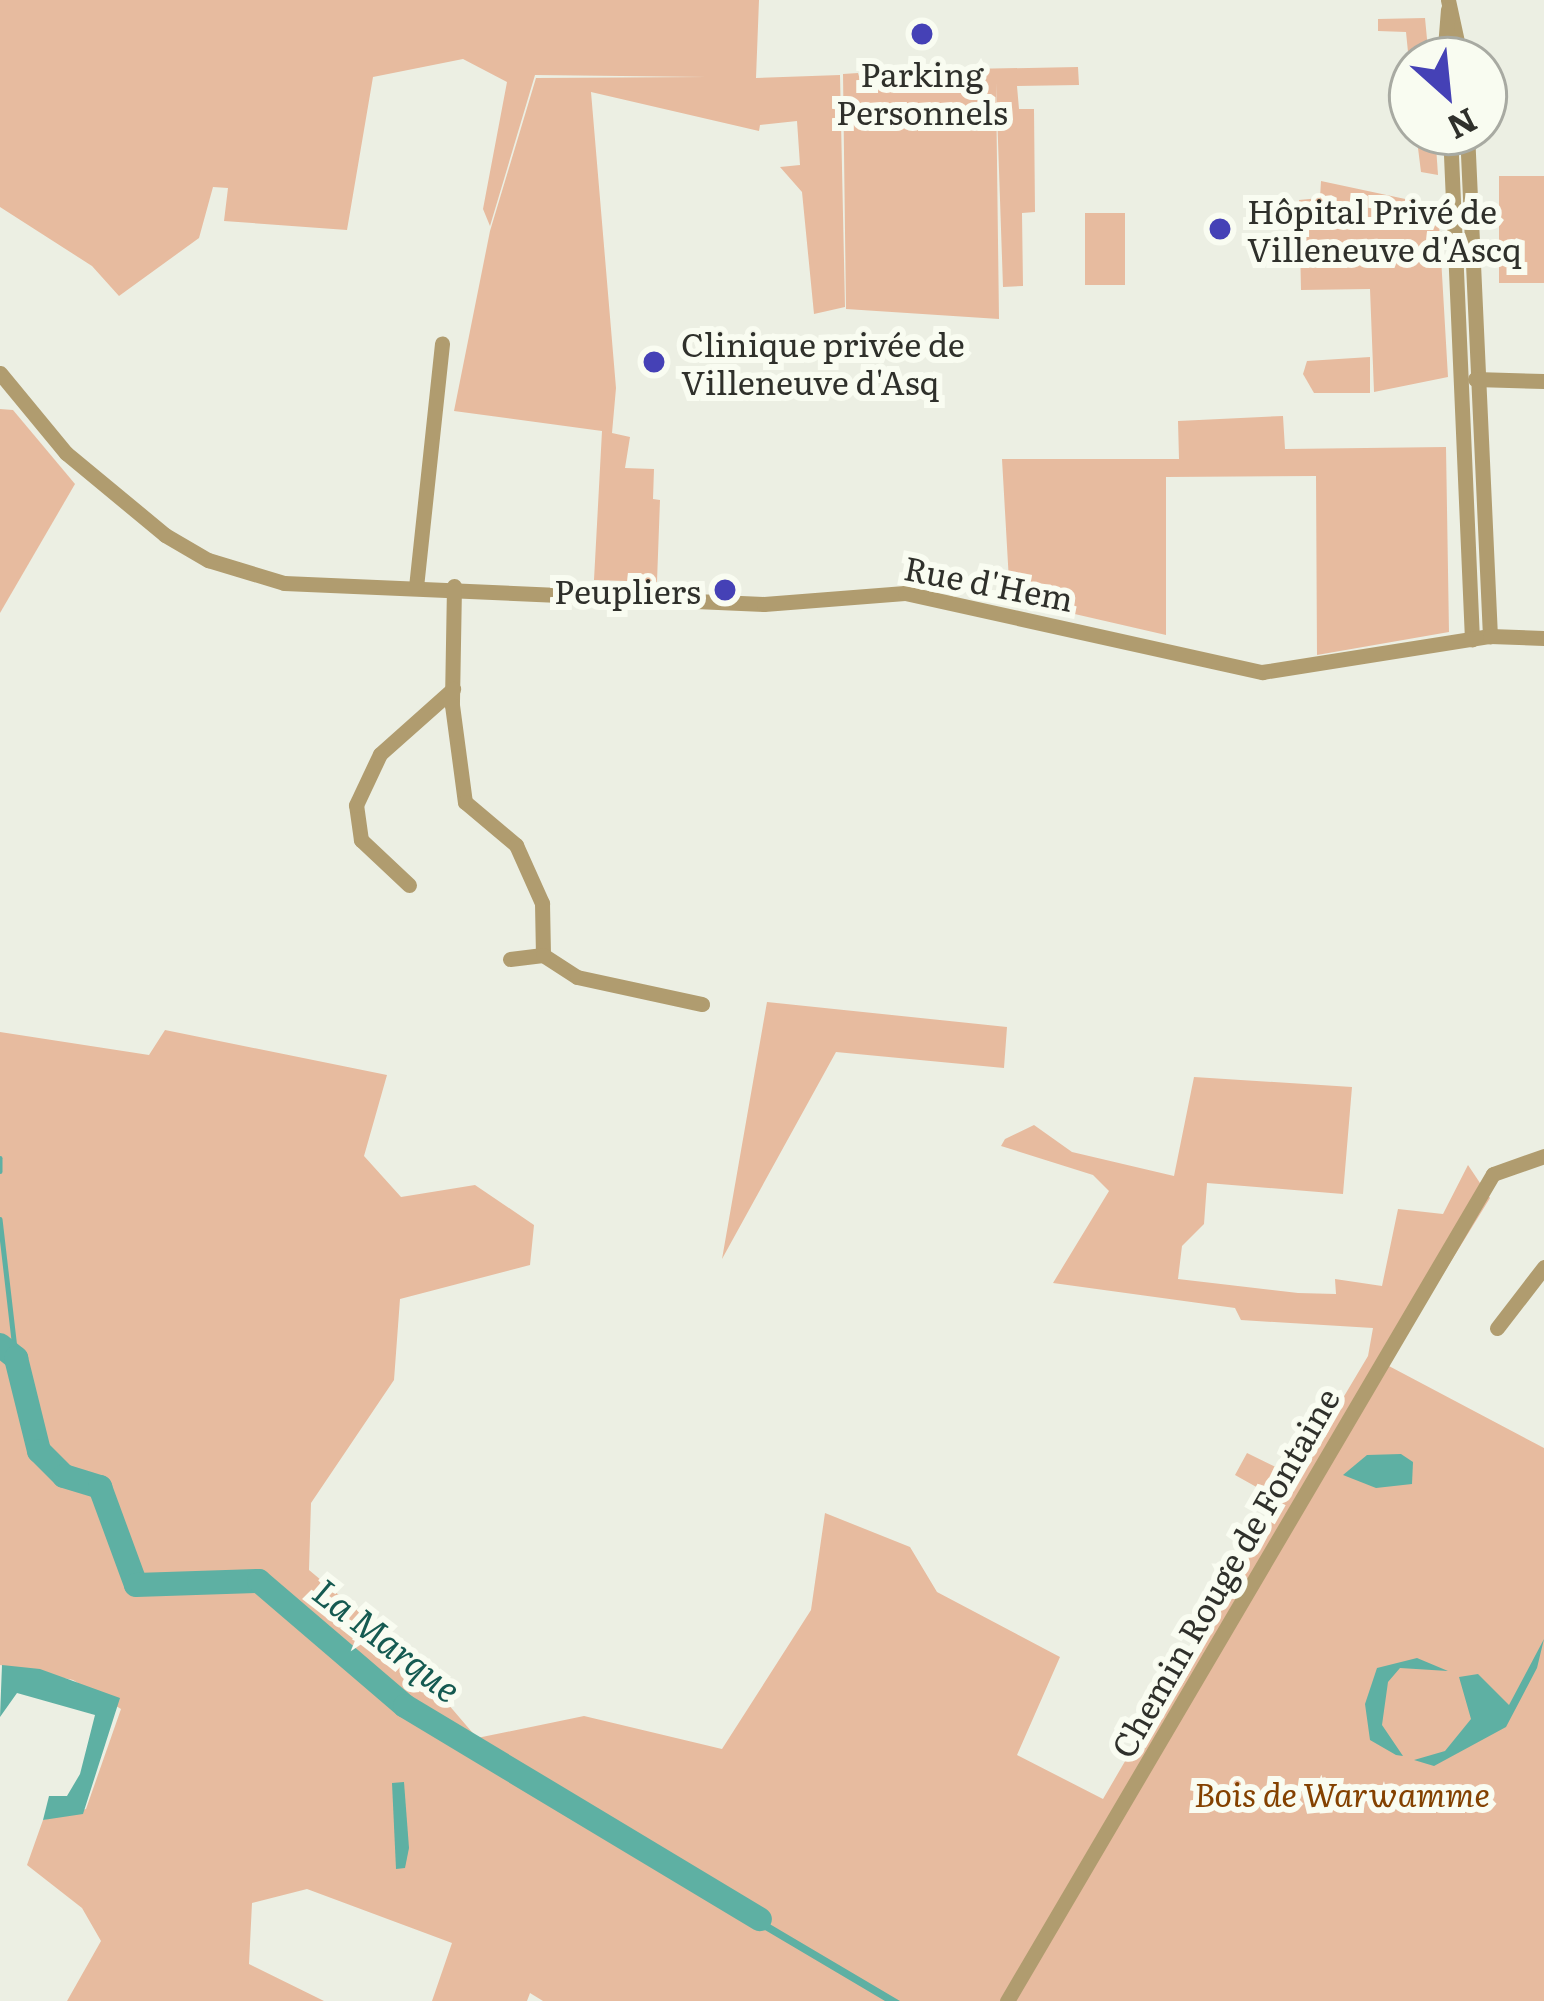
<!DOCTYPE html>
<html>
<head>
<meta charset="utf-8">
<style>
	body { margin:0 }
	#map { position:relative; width:1544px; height:2001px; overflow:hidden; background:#ecefe3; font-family:Literata,serif }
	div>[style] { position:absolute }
	.green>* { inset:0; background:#e7bb9f; transform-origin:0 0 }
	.water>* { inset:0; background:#5eb0a3 }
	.stream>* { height:4.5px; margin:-2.25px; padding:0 2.25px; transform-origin:2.25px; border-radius:2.25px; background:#5eb0a3 }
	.river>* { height:24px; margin:-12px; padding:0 12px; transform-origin:12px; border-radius:12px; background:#5eb0a3 }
	.minor>* { height:15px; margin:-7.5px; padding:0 7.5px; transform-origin:7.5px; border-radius:7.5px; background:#b09c6f }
	.dots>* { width:33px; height:33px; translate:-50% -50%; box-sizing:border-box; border:6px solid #f9fcf1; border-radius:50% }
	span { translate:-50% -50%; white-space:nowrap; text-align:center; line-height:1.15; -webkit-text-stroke:12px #f9fcf1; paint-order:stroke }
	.poi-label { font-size:33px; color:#2f302b }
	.left { translate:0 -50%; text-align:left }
	.right { translate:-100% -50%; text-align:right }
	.street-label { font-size:33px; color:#2f302b }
	.park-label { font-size:33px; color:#844100; font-style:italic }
	.water-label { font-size:36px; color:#155a51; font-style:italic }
	.north { position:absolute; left:1388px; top:36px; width:120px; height:120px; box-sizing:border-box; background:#f9fcf1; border:3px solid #a8aaa2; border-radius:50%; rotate:153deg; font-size:33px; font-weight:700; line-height:48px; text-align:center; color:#2f302b }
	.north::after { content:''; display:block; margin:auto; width:42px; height:54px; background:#4541b6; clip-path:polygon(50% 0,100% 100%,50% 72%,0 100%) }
</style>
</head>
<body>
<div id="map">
	<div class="green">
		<i style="clip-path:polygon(0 0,759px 0,756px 78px,840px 75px,845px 307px,814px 314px,802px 192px,780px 167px,800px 165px,797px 121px,760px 125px,759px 131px,591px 92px,616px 388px,612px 433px,630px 437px,625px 468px,654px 469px,653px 499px,660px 500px,657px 582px,594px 580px,602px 431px,454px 411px,490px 231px,536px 78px,707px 77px,535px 75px,490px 226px,483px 209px,507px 82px,463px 59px,373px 77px,347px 230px,224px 221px,228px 188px,213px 187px,199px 238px,119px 296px,92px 266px,0 207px)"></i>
		<i style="clip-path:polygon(1425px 18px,1429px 60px,1412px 60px,1412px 92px,1406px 32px,1378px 31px,1378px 19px)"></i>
		<i style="clip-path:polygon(1078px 67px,1079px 85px,1017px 86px,1019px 109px,1034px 109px,1035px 212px,1022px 213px,1023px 286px,1003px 287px,996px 83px,999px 319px,846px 309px,843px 74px,858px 73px,861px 83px,928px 83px,865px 80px,864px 71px)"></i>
		<i style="clip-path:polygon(1416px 132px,1435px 132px,1438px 175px,1421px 172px)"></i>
		<i style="left:1544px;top:176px;width:107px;height:45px;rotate:90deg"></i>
		<i style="clip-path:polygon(1321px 181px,1438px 206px,1448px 377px,1374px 392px,1370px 289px,1301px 290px,1299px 200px,1320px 198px)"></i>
		<i style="left:1085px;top:213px;width:40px;height:72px"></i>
		<i style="clip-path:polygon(1370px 357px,1370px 393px,1314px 393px,1303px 374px,1307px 361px)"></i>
		<i style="clip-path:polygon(0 409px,13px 410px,75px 484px,0 613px)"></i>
		<i style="clip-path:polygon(1283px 416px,1285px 449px,1446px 447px,1449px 632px,1317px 655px,1316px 476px,1166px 477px,1166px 635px,1010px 599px,1002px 459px,1179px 459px,1178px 421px)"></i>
		<i style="clip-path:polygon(767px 1002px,1007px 1027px,1004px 1068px,836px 1052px,722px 1259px)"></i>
		<i style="clip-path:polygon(165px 1030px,387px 1075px,364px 1156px,401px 1197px,475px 1185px,534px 1225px,530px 1265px,400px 1299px,394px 1380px,311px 1503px,309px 1570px,395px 1642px,477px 1738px,584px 1716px,722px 1749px,811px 1610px,825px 1513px,910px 1547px,937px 1592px,1060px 1657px,1017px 1755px,1103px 1799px,1278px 1499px,1235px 1475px,1247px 1453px,1296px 1477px,1368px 1356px,1373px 1328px,1241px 1320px,1235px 1308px,1053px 1283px,1109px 1191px,1093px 1175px,1001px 1146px,1005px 1139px,1034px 1125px,1072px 1152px,1174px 1176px,1194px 1077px,1352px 1087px,1343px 1194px,1207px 1183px,1204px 1224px,1182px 1246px,1178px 1279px,1298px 1293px,1336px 1294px,1335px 1279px,1382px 1286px,1398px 1209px,1443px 1214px,1468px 1165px,1490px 1198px,1387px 1365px,1544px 1448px,1544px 2001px,543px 2001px,530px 1993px,527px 2001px,432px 2001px,452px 1943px,307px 1889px,252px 1903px,249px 1964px,324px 2001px,67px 2001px,101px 1941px,82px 1908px,27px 1865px,43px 1820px,86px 1809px,121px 1709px,73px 1680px,0 1665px,0 1032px,149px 1055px)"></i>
	</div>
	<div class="water">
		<i style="clip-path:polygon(1401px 1454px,1413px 1462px,1412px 1484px,1376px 1488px,1343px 1475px,1367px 1455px)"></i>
		<i style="clip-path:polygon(1544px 1639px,1537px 1668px,1506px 1727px,1434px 1766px,1414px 1760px,1445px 1751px,1471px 1719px,1459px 1677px,1478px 1674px,1509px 1705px)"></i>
		<i style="clip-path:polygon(1417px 1658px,1448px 1671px,1400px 1668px,1388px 1682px,1382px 1725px,1403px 1756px,1396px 1755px,1370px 1740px,1365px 1704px,1377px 1668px)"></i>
		<i style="clip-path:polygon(2px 1665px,40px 1669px,120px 1698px,83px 1814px,43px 1820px,49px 1796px,67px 1796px,80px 1774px,95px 1715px,17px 1693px,0 1717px)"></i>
		<i style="clip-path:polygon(402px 1698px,458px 1740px,900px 2001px,885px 2001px,438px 1737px,397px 1706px)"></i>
		<i style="clip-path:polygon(404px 1782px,409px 1848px,405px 1868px,396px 1869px,392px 1783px)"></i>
	</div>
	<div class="stream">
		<i style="left:0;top:1158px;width:13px;rotate:90deg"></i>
		<i style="left:0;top:1219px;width:140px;rotate:83.4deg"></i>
	</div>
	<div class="river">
		<i style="left:0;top:1345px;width:21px;rotate:39deg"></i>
		<i style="left:16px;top:1358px;width:96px;rotate:76.1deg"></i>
		<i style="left:39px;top:1451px;width:35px;rotate:45deg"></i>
		<i style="left:64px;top:1476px;width:38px;rotate:17deg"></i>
		<i style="left:100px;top:1487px;width:104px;rotate:69.8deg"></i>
		<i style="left:136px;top:1585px;width:123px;rotate:-1.9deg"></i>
		<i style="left:259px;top:1581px;width:192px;rotate:40.6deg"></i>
		<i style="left:405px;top:1706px;width:414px;rotate:31deg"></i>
	</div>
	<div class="minor">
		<i style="left:1448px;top:0;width:61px;rotate:77.8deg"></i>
		<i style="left:1444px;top:60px;width:51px;rotate:-85.5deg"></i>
		<i style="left:1450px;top:132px;width:508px;rotate:87.52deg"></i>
		<i style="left:1467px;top:132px;width:505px;rotate:87.39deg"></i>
		<i style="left:0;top:373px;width:104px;rotate:50.5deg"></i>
		<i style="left:66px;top:453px;width:129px;rotate:39.6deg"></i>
		<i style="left:165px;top:535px;width:50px;rotate:30.2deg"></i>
		<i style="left:208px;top:560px;width:79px;rotate:16.8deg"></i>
		<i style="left:284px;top:583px;width:480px;rotate:2.5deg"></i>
		<i style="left:764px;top:604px;width:141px;rotate:-4.5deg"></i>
		<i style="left:905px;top:593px;width:366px;rotate:12.5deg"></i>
		<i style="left:1262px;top:672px;width:231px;rotate:-9deg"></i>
		<i style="left:1490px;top:636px;width:54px;rotate:2.1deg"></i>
		<i style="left:1475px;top:379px;width:69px;rotate:1.7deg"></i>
		<i style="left:454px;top:586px;width:119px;rotate:91deg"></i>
		<i style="left:452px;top:705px;width:98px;rotate:82.4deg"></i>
		<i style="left:465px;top:802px;width:67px;rotate:40.1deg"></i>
		<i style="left:516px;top:845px;width:64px;rotate:65.9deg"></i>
		<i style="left:542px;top:903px;width:52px;rotate:88.9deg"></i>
		<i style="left:416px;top:587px;width:245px;rotate:-83.9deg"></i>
		<i style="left:409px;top:885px;width:66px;rotate:-136.8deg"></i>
		<i style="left:361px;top:840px;width:35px;rotate:-98deg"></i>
		<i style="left:356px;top:805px;width:56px;rotate:-64.8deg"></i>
		<i style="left:380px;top:754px;width:98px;rotate:-41.7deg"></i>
		<i style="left:510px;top:959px;width:33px;rotate:-7deg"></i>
		<i style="left:543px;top:955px;width:40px;rotate:32.9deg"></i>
		<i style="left:577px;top:977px;width:128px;rotate:12.2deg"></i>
		<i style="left:1497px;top:1328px;width:77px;rotate:-52.4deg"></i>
		<i style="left:1007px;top:2001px;width:959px;rotate:-59.56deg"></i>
		<i style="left:1493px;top:1174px;width:54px;rotate:-19.4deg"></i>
	</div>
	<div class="dots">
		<i style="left:922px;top:34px;background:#4541b6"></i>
		<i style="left:1220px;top:229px;background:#4541b6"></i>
		<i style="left:654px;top:362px;background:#4541b6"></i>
		<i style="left:725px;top:590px;background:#4541b6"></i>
	</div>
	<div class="poi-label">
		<span style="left:922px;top:92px">Parking<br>Personnels</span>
		<span class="left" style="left:1247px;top:229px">Hôpital Privé de<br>Villeneuve d'Ascq</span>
		<span class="left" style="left:681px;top:362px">Clinique privée de<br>Villeneuve d'Asq</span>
		<span class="right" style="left:701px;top:590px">Peupliers</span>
	</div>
	<div class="street-label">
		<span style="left:989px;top:582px;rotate:11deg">Rue d'Hem</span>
		<span style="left:1224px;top:1572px;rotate:-60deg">Chemin Rouge de Fontaine</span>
	</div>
	<div class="park-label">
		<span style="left:1342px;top:1793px">Bois de Warwamme</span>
	</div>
	<div class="water-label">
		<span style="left:388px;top:1639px;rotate:38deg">La Marque</span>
	</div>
	<div class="north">N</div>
</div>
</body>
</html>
